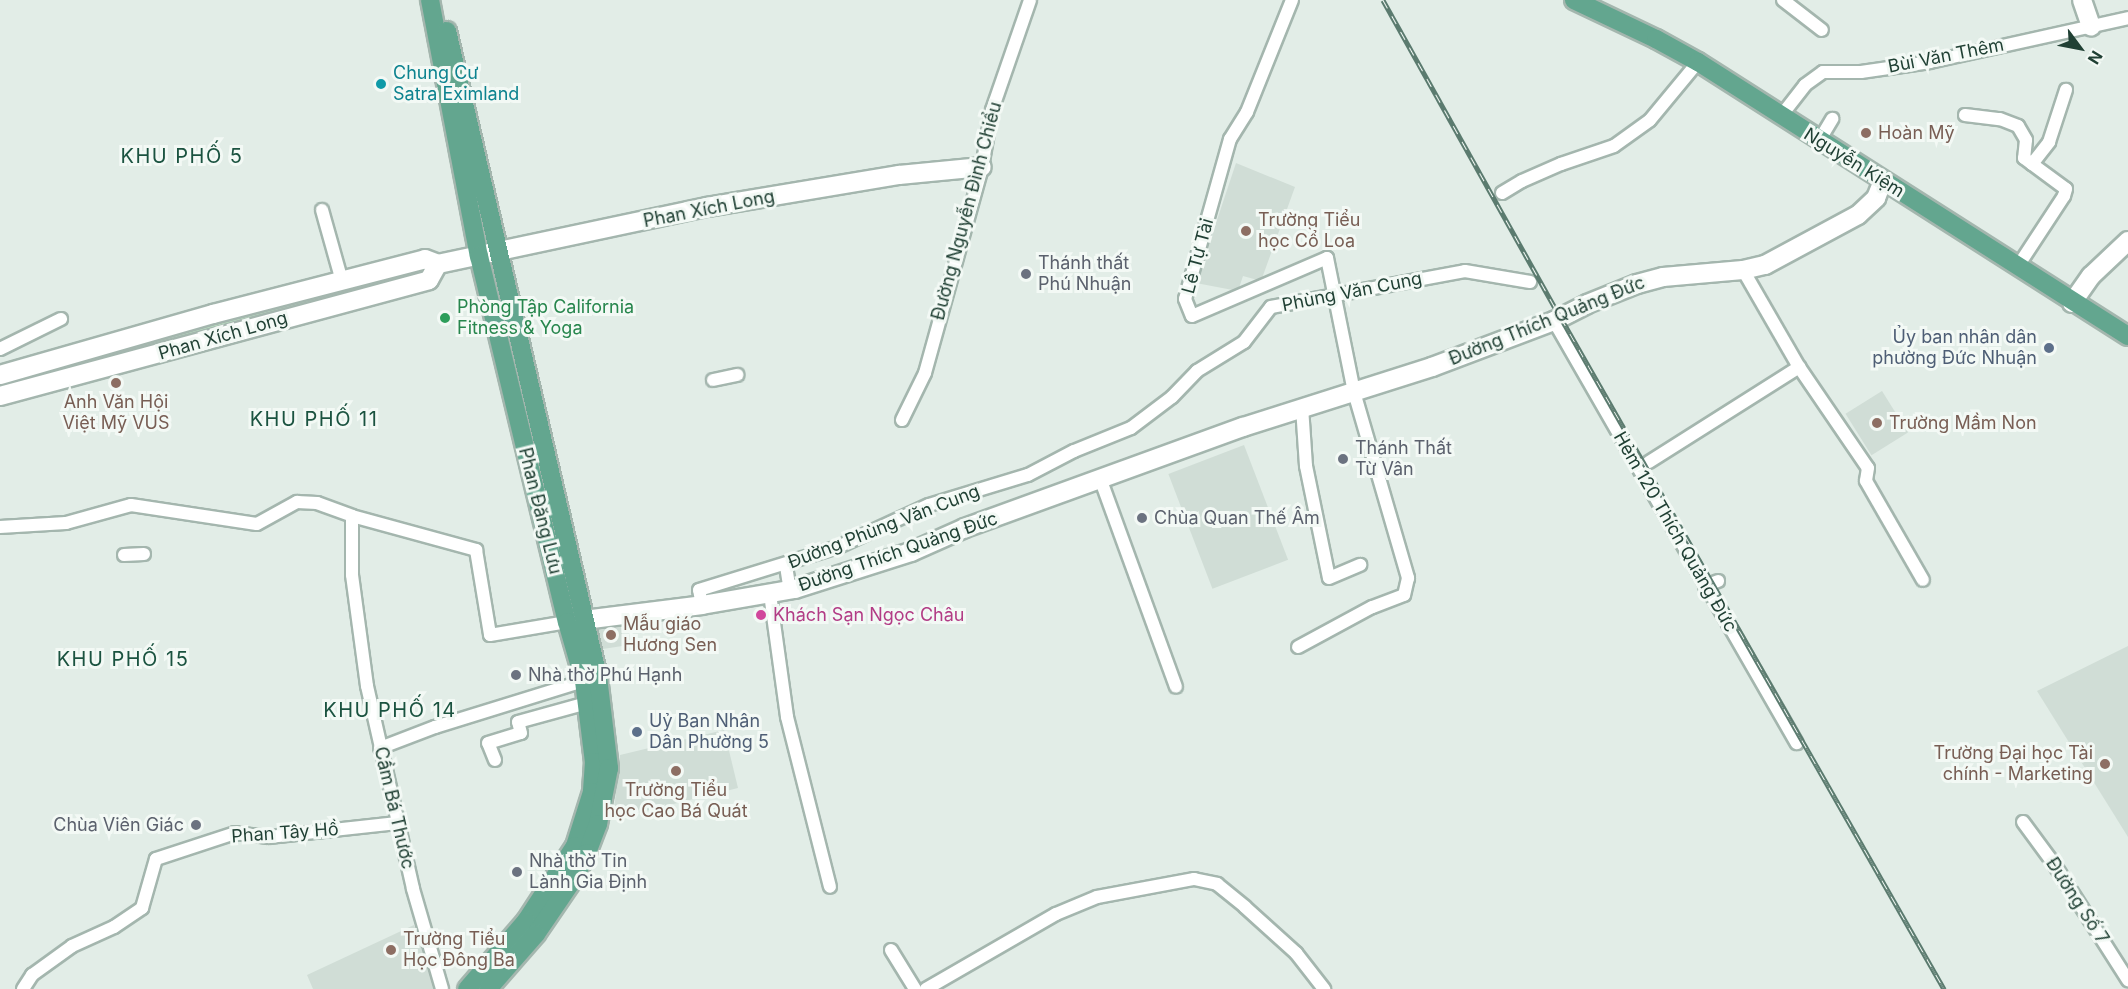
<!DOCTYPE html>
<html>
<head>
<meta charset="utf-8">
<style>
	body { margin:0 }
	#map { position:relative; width:2128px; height:989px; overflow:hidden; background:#e2ede7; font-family:Inter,sans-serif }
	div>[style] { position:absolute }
	.built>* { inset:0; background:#d0ddd6; transform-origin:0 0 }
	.green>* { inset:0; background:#b9e0c0 }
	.roads { filter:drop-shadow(2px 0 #a4b6ae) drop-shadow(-2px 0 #a4b6ae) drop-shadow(0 2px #a4b6ae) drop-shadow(0 -2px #a4b6ae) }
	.street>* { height:12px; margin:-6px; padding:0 6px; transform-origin:6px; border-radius:6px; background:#fff }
	.secondary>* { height:18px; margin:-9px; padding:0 9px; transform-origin:9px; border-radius:9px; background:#fff }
	.primary>* { height:18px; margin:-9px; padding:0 9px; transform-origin:9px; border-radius:9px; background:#63a68f }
	.rail>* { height:5px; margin-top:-2.5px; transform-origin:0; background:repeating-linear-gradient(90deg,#f3f9f5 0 9px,#5b7b6f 0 18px); box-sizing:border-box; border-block:2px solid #5b7b6f }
	.dots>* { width:16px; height:16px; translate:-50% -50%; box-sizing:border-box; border:3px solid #f3f9f5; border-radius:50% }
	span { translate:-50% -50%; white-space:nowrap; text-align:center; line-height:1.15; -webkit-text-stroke:6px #f3f9f5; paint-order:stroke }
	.street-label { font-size:18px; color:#204034 }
	.culture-label { font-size:18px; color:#0d838f }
	.left { translate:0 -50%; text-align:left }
	.education-label { font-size:18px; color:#785e54 }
	.right { translate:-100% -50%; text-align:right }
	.worship-label { font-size:18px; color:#5b616d }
	.leisure-label { font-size:18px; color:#27864d }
	.service-label { font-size:18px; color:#4e5e75 }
	.hotel-label { font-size:18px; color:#b23c85 }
	.neighbourhood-label { font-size:20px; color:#1b5340; letter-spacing:1.5px }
	.north { position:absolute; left:2050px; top:18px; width:60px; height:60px; -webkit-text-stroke:4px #f3f9f5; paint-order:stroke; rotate:122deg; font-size:16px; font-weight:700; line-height:24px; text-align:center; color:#204034 }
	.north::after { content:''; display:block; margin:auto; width:21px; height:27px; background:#204034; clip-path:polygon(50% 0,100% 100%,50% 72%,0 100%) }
</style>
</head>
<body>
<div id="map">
	<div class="built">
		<i style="clip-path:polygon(1236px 163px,1295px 187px,1261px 281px,1243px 276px,1238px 291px,1196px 283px)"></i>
		<i style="left:1882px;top:391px;width:49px;height:43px;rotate:58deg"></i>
		<i style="left:1244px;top:445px;width:123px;height:81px;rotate:69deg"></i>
		<i style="left:620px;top:621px;width:25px;height:23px;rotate:81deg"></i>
		<i style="clip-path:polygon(2128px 646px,2128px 837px,2037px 691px)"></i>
		<i style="clip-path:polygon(724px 730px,738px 788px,613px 819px,620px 755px)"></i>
		<i style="clip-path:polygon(414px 925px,435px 989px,313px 989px,307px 975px)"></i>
	</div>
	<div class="green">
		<i style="clip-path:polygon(424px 268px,430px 272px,149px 347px,151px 342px)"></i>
		<i style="clip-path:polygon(114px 352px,119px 356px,0 393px,0 384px)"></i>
	</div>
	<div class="roads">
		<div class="street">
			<i style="left:1292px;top:0;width:121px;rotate:111.9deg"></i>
			<i style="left:1247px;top:112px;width:32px;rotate:122deg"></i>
			<i style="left:1230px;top:139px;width:166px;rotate:105.7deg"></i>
			<i style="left:1185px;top:299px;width:18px;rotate:68deg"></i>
			<i style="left:1192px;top:316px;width:147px;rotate:-23.2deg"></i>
			<i style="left:1327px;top:258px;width:137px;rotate:78.6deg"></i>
			<i style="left:1354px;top:392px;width:194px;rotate:73.8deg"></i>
			<i style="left:1408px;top:578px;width:17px;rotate:103deg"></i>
			<i style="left:1404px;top:595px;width:34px;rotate:159deg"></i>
			<i style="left:1372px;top:607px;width:84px;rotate:151.6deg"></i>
			<i style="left:1783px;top:0;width:49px;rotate:37.6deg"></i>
			<i style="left:1965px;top:115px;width:35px;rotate:7deg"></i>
			<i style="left:2000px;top:119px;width:19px;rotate:21deg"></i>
			<i style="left:2018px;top:126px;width:16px;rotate:60deg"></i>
			<i style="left:2026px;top:140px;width:18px;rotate:96deg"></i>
			<i style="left:2024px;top:158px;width:52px;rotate:36.4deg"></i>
			<i style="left:2066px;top:189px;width:7px;rotate:106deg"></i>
			<i style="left:2064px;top:196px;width:84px;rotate:123.3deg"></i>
			<i style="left:1781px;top:116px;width:39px;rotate:-52deg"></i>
			<i style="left:1805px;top:85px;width:22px;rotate:-36deg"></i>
			<i style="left:1823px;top:72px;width:38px"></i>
			<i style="left:1861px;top:72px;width:70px;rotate:-8.2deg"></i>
			<i style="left:1930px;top:62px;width:203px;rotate:-12.5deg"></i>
			<i style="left:1819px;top:141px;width:26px;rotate:-59deg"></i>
			<i style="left:2032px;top:164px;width:28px;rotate:-52deg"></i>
			<i style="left:2049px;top:142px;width:55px;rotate:-71.9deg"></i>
			<i style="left:1502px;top:193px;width:23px;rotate:-31deg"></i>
			<i style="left:1522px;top:181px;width:43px;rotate:-23.6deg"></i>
			<i style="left:1561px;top:164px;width:56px;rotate:-18.8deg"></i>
			<i style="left:1614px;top:146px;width:44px;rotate:-35.8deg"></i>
			<i style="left:1650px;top:120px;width:75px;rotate:-50.4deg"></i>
			<i style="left:322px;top:210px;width:74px;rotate:74.3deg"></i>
			<i style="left:1743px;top:270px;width:112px;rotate:60deg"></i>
			<i style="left:1799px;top:367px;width:122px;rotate:55.7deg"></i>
			<i style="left:1868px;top:468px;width:13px;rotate:99deg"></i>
			<i style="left:1866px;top:481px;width:114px;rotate:60.1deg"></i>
			<i style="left:1554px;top:321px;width:487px;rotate:60.1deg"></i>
			<i style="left:0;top:349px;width:68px;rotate:-26.2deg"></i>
			<i style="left:713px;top:380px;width:25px;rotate:-12deg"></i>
			<i style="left:1302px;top:407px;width:59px;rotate:86.1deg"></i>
			<i style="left:1306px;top:466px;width:114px;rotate:78.4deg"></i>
			<i style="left:1329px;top:578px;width:34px;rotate:-23deg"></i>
			<i style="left:902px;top:420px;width:52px;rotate:-63.9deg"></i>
			<i style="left:925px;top:373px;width:214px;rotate:-74.5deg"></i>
			<i style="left:982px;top:167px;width:58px;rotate:-80deg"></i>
			<i style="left:992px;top:110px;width:116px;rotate:-70.9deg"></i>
			<i style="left:1649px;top:462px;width:178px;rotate:-32.3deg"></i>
			<i style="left:1100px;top:478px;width:222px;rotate:70deg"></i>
			<i style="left:352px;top:516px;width:59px;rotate:90deg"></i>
			<i style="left:352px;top:575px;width:112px;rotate:82.3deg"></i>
			<i style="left:367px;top:686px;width:208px;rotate:77.2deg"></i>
			<i style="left:413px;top:889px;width:104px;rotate:73.8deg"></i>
			<i style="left:0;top:527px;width:66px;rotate:-3.5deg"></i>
			<i style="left:66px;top:523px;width:67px;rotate:-15.5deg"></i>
			<i style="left:131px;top:505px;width:127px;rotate:8.6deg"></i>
			<i style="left:257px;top:524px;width:46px;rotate:-28.8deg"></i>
			<i style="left:297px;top:502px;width:20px;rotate:3deg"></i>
			<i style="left:317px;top:503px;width:37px;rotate:20deg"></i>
			<i style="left:352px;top:516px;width:129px;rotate:15.3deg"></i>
			<i style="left:476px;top:550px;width:86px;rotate:80.6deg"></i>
			<i style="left:490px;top:635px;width:78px;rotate:-9.6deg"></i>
			<i style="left:124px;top:555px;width:20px;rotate:-3deg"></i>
			<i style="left:786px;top:566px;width:24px;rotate:81deg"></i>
			<i style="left:1705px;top:586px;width:14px;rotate:-21deg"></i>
			<i style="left:770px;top:594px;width:124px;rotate:82.1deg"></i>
			<i style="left:787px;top:717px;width:175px;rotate:75.8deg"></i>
			<i style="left:702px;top:605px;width:15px;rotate:-101deg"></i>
			<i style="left:699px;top:590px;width:145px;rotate:-17.2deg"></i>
			<i style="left:838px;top:547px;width:100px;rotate:-24.8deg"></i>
			<i style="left:929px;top:505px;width:103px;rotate:-16.9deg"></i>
			<i style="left:1028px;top:475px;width:52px;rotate:-27.6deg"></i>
			<i style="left:1074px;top:451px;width:61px;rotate:-22deg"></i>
			<i style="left:1131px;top:428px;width:51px;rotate:-37.1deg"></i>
			<i style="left:1172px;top:397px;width:36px;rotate:-46deg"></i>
			<i style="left:1197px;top:371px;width:55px;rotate:-31.7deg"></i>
			<i style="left:1244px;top:342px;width:44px;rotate:-52.4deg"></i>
			<i style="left:1271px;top:307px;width:197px;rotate:-10.5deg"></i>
			<i style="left:1465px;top:271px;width:66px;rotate:9.6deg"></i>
			<i style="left:380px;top:748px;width:59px;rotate:-20.9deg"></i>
			<i style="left:435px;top:727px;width:156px;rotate:-17.2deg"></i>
			<i style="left:495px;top:760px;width:18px;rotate:-112deg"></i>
			<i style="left:488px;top:743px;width:34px;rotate:-17deg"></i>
			<i style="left:521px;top:733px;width:11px;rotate:-105deg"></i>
			<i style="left:518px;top:722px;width:72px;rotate:-15.4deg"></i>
			<i style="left:2023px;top:822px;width:52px;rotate:53.6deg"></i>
			<i style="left:2054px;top:864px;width:138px;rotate:57.5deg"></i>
			<i style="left:891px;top:950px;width:46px;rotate:58.4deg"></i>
			<i style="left:23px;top:989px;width:17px;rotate:-57deg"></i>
			<i style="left:32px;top:975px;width:49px;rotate:-35.9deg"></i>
			<i style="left:72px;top:946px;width:46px;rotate:-24.3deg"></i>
			<i style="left:114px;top:927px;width:34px;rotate:-34deg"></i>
			<i style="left:142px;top:908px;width:51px;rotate:-74.1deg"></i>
			<i style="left:156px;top:859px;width:83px;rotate:-18.2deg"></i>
			<i style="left:235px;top:833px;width:34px;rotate:7deg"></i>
			<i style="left:269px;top:837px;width:129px;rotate:-6.2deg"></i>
			<i style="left:926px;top:989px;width:150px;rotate:-30deg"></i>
			<i style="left:1056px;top:914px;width:44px;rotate:-22.5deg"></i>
			<i style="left:1097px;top:897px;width:99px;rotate:-10.5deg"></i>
			<i style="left:1194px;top:879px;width:24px;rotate:12deg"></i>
			<i style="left:1217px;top:884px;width:36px;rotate:39deg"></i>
			<i style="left:1245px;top:907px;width:69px;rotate:42deg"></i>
			<i style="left:1296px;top:953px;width:46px;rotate:52.1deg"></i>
		</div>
		<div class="secondary">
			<i style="left:2082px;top:0;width:28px;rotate:71deg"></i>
			<i style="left:2072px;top:303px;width:33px;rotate:-55deg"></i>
			<i style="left:2091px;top:276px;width:51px;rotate:-43.4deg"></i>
			<i style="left:0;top:375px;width:222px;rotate:-16deg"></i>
			<i style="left:213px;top:314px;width:219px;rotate:-14.5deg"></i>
			<i style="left:425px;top:259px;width:14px;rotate:21deg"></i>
			<i style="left:438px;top:264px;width:275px;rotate:-12deg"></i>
			<i style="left:707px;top:207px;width:195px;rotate:-9.5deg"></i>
			<i style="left:899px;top:175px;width:83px;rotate:-5.5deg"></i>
			<i style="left:0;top:396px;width:444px;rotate:-15.1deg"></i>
			<i style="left:429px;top:280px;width:18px;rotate:-61deg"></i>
			<i style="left:584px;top:620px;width:119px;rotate:-7.2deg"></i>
			<i style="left:702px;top:605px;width:94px;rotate:-9.8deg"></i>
			<i style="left:795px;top:589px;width:122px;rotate:-17.7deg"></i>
			<i style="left:911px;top:552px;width:59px;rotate:-24deg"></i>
			<i style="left:965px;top:528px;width:296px;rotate:-20deg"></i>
			<i style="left:1243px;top:427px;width:198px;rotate:-17.6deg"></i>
			<i style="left:1432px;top:367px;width:130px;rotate:-20.7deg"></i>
			<i style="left:1554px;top:321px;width:37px;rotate:-27deg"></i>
			<i style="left:1587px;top:304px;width:54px;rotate:-21.8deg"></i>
			<i style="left:1637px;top:284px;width:27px;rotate:-15deg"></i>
			<i style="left:1663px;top:277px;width:80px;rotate:-5deg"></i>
			<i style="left:1743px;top:270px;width:23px;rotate:-13deg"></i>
			<i style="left:1765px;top:265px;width:106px;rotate:-28.3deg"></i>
			<i style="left:1858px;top:215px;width:25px;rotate:-43deg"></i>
			<i style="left:1876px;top:198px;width:18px;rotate:-68deg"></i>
		</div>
		<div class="primary">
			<i style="left:430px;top:0;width:261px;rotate:79.2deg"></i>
			<i style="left:479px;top:256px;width:376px;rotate:76.5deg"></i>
			<i style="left:567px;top:622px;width:61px;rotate:73.9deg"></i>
			<i style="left:584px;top:681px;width:82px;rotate:83deg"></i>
			<i style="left:594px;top:762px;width:30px;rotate:94deg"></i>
			<i style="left:592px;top:792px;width:57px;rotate:107.5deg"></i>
			<i style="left:575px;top:846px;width:90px;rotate:123.2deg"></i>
			<i style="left:526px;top:921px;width:90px;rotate:130.9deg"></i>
			<i style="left:1574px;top:0;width:91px;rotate:25.4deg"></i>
			<i style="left:1656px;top:39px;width:48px;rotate:28.7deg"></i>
			<i style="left:1698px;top:62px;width:510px;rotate:32.51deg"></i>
			<i style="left:447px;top:31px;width:663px;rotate:76.84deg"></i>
			<i style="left:598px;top:677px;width:92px;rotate:83.1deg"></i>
			<i style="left:609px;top:768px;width:57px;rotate:101.1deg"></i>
			<i style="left:598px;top:824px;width:31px;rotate:111deg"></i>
			<i style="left:587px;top:853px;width:30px;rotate:117deg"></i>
			<i style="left:573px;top:880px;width:65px;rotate:124.4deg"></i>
			<i style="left:536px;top:934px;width:73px;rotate:131.1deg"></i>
		</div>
	</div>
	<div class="rail">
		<i style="left:1383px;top:0;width:364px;rotate:60.8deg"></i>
		<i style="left:1561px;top:318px;width:773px;rotate:60.28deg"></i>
	</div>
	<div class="dots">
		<i style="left:381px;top:84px;background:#0f9aa8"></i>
		<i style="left:1866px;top:133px;background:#8d6e63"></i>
		<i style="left:1246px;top:231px;background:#8d6e63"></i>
		<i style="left:1026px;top:274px;background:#6b7280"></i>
		<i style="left:445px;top:318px;background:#2e9e5b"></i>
		<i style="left:2049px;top:348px;background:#5c6f8a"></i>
		<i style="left:116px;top:383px;background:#8d6e63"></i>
		<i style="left:1877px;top:423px;background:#8d6e63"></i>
		<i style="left:1343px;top:459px;background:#6b7280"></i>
		<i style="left:1142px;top:518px;background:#6b7280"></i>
		<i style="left:761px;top:615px;background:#d1479c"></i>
		<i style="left:611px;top:635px;background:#8d6e63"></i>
		<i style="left:516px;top:675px;background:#6b7280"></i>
		<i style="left:637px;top:732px;background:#5c6f8a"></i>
		<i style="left:2105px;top:764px;background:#8d6e63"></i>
		<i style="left:676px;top:771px;background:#8d6e63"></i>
		<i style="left:196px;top:825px;background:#6b7280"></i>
		<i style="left:517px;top:872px;background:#6b7280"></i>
		<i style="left:391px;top:950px;background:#8d6e63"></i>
	</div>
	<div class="street-label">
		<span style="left:1946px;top:56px;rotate:-11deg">Bùi Văn Thêm</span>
		<span style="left:1854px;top:163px;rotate:32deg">Nguyễn Kiệm</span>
		<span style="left:709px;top:209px;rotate:-11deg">Phan Xích Long</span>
		<span style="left:967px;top:211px;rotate:-75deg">Đường Nguyễn Đình Chiểu</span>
		<span style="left:1198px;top:256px;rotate:-75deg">Lê Tự Tài</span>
		<span style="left:1352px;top:292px;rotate:-11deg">Phùng Văn Cung</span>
		<span style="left:1547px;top:321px;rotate:-22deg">Đường Thích Quảng Đức</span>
		<span style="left:223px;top:336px;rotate:-16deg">Phan Xích Long</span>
		<span style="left:540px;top:511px;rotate:76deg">Phan Đăng Lưu</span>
		<span style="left:884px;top:527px;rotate:-21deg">Đường Phùng Văn Cung</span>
		<span style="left:1675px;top:532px;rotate:60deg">Hẻm 120 Thích Quảng Đức</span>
		<span style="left:898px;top:552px;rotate:-19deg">Đường Thích Quảng Đức</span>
		<span style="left:394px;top:808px;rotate:77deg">Cầm Bá Thước</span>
		<span style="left:285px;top:833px;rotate:-4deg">Phan Tây Hồ</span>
		<span style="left:2077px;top:901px;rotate:57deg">Đường Số 7</span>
	</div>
	<div class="culture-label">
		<span class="left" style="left:393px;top:84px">Chung Cư<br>Satra Eximland</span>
	</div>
	<div class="education-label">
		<span class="left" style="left:1878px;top:133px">Hoàn Mỹ</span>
		<span class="left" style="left:1258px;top:231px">Trường Tiểu<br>học Cổ Loa</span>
		<span style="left:116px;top:413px">Anh Văn Hội<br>Việt Mỹ VUS</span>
		<span class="left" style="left:1889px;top:423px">Trường Mầm Non</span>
		<span class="left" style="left:623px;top:635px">Mẫu giáo<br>Hương Sen</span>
		<span class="right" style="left:2093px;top:764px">Trường Đại học Tài<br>chính - Marketing</span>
		<span style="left:676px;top:801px">Trường Tiểu<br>học Cao Bá Quát</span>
		<span class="left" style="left:403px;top:950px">Trường Tiểu<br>Học Đông Ba</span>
	</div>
	<div class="worship-label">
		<span class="left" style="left:1038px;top:274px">Thánh thất<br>Phú Nhuận</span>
		<span class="left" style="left:1355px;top:459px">Thánh Thất<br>Từ Vân</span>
		<span class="left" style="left:1154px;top:518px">Chùa Quan Thế Âm</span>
		<span class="left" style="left:528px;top:675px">Nhà thờ Phú Hạnh</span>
		<span class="right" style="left:184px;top:825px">Chùa Viên Giác</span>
		<span class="left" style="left:529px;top:872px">Nhà thờ Tin<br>Lành Gia Định</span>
	</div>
	<div class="leisure-label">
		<span class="left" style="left:457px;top:318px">Phòng Tập California<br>Fitness &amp; Yoga</span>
	</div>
	<div class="service-label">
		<span class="right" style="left:2037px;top:348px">Ủy ban nhân dân<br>phường Đức Nhuận</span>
		<span class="left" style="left:649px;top:732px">Uỷ Ban Nhân<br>Dân Phường 5</span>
	</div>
	<div class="hotel-label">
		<span class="left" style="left:773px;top:615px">Khách Sạn Ngọc Châu</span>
	</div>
	<div class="neighbourhood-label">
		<span style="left:182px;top:156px">KHU PHỐ 5</span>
		<span style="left:314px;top:419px">KHU PHỐ 11</span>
		<span style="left:123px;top:659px">KHU PHỐ 15</span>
		<span style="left:390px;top:710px">KHU PHỐ 14</span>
	</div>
	<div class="north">N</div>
</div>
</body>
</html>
